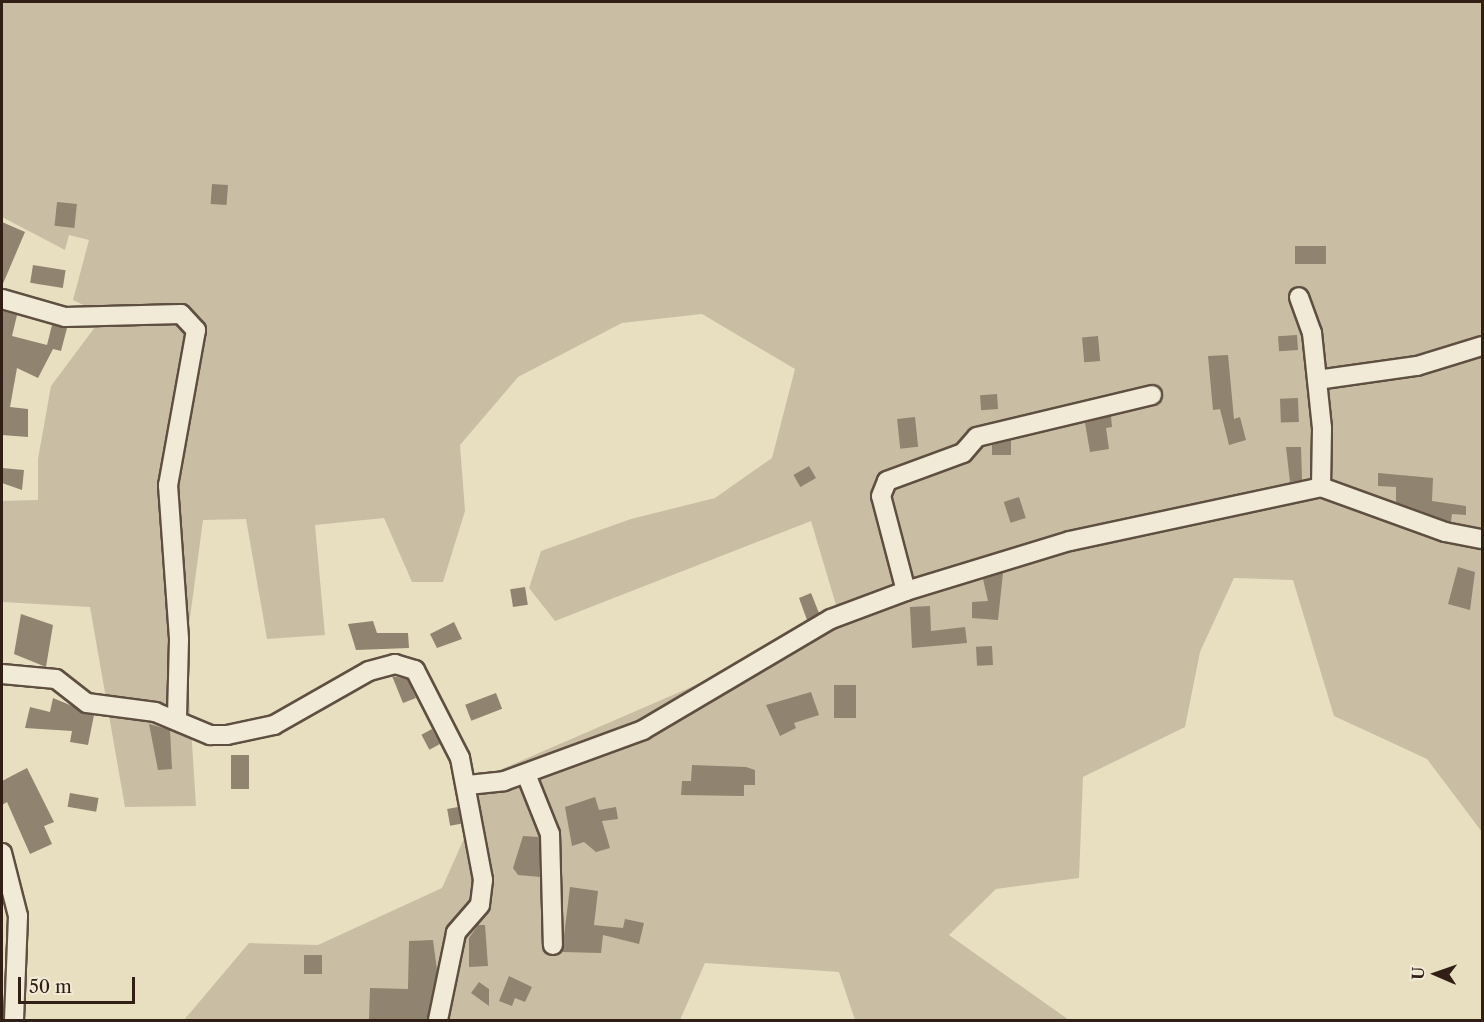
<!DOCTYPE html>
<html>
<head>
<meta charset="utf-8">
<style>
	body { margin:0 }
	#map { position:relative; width:1484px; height:1022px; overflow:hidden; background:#e8dfc1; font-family:"Libre Caslon Text",serif }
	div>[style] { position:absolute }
	.green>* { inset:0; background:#c9bea4 }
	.building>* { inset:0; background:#90836f; transform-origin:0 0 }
	.roads { filter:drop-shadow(2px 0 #5f4f41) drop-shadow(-2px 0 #5f4f41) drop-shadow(0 2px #5f4f41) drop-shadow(0 -2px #5f4f41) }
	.street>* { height:18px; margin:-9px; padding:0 9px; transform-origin:9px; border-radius:9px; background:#f0ead7 }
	span { translate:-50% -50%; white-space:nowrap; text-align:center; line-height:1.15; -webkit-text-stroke:4.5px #f0ead7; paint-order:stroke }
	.frame { position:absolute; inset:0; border:3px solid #311f16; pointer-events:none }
	.north { position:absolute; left:1406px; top:944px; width:60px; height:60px; -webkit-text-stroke:4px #f0ead7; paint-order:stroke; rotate:272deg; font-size:16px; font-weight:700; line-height:24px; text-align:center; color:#311f16 }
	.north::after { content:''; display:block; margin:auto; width:21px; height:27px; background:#311f16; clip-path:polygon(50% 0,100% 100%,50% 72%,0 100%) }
	.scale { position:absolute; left:18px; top:977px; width:117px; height:27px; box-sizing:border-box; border:3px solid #311f16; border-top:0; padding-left:8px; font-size:18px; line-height:21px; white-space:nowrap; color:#311f16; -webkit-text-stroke:4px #f0ead7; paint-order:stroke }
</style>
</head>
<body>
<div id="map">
	<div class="green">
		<i style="clip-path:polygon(2px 2px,1482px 2px,1482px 832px,1427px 759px,1334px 716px,1293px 580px,1234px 578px,1200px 652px,1185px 727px,1083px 777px,1079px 878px,996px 889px,949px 935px,1069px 1020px,855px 1020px,839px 972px,705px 963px,680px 1020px,184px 1020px,249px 943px,318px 945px,442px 888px,466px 834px,472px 782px,841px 622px,811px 521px,555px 621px,529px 588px,541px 551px,631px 519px,715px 498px,772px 458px,795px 369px,702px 314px,622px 323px,518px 377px,460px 445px,465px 511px,443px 582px,412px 582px,384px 518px,315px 525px,325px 635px,267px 639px,246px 519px,203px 520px,186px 648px,196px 806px,125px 807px,90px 607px,2px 602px,2px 501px,38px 500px,38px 459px,51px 386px,104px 315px,73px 300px,89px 240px,69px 235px,65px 250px,2px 217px)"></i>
	</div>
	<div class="building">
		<i style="left:212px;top:184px;width:16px;height:20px;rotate:4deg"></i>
		<i style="left:57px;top:202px;width:20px;height:24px;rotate:6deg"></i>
		<i style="clip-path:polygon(2px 222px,25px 232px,2px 286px)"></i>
		<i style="left:1295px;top:246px;width:31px;height:18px"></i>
		<i style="left:33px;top:265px;width:33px;height:18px;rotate:9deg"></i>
		<i style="clip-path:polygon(2px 311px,17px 315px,12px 336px,47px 345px,52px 325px,67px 328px,61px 351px,53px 349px,38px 378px,17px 368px,10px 407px,28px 409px,28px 437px,2px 435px)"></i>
		<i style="left:1297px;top:335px;width:15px;height:19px;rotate:86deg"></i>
		<i style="left:1098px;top:336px;width:25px;height:16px;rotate:85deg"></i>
		<i style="clip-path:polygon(1228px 355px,1234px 419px,1240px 417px,1246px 440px,1229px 445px,1220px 409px,1213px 410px,1208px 356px)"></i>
		<i style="left:997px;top:394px;width:15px;height:17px;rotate:86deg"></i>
		<i style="left:1298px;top:398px;width:24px;height:18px;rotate:88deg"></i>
		<i style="clip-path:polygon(1111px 416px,1112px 427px,1106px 428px,1109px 449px,1090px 452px,1085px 423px)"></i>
		<i style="left:915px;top:417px;width:30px;height:18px;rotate:84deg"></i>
		<i style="clip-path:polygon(1011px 440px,1011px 455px,992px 455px,992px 445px)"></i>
		<i style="clip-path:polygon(1286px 447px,1301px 447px,1302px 480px,1290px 482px)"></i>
		<i style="left:809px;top:466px;width:14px;height:18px;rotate:60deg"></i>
		<i style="clip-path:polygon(2px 468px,24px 470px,22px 490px,2px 483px)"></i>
		<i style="clip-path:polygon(1378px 473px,1433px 478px,1432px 501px,1466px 506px,1466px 515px,1452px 514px,1451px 522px,1396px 502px,1396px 487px,1378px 486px)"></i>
		<i style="left:1019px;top:497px;width:22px;height:16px;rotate:72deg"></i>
		<i style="clip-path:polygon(1458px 567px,1475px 572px,1470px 610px,1448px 604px)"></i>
		<i style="clip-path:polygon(1003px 573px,998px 620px,972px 618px,972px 602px,988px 601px,983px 579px)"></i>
		<i style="left:525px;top:587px;width:18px;height:15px;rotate:81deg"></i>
		<i style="clip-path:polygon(811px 593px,819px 613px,807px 620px,799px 598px)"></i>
		<i style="clip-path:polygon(930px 606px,931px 631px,965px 627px,967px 643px,912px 648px,910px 607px)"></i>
		<i style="clip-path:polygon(21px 614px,53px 625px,46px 667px,14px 654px)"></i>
		<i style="clip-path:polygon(373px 621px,377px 633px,408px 633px,409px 648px,356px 650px,348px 624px)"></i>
		<i style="clip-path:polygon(454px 622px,462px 639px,437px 648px,430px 634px)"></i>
		<i style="left:992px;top:646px;width:19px;height:16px;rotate:87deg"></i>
		<i style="clip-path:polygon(392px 676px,407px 679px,416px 698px,403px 703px)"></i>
		<i style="left:834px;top:685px;width:22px;height:33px"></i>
		<i style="clip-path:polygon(811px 692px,819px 715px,794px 723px,796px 728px,780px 736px,766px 705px)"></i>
		<i style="left:496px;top:693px;width:17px;height:33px;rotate:69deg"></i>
		<i style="clip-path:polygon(53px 698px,94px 715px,88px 745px,70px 742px,72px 731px,25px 728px,30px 707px,50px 712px)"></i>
		<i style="clip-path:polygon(149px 724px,170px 730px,172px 769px,158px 770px)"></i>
		<i style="left:432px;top:729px;width:17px;height:12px;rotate:62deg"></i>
		<i style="left:231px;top:755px;width:18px;height:34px"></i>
		<i style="clip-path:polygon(692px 765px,746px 767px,755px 770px,755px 785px,744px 785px,744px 796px,681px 795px,682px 781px,691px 781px)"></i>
		<i style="clip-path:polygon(27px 768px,54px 822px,44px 826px,52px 844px,30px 854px,7px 802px,2px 805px,2px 781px)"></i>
		<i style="left:70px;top:793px;width:29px;height:14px;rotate:10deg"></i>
		<i style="clip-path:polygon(595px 797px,599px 810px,616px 807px,618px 819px,602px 821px,610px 848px,596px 852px,584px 842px,572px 846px,565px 807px)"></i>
		<i style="left:458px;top:807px;width:17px;height:11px;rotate:80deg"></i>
		<i style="clip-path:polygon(523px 836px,539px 837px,540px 877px,518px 875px,513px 868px)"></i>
		<i style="clip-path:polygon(570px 887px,598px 891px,594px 925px,623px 928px,625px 919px,644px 923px,639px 944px,603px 935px,601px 953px,562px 952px)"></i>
		<i style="clip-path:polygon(478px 925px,485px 925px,488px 966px,469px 967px,469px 938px)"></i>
		<i style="clip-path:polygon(433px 940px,437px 970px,427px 1020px,369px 1019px,370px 988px,408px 989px,409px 941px)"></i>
		<i style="left:304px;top:955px;width:18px;height:19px"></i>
		<i style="clip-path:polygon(509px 976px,532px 987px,525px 1002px,515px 998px,512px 1006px,499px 1001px)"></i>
		<i style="clip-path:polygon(479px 982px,489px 989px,489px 1006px,471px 993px)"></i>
	</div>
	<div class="roads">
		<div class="street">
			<i style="left:2px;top:299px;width:66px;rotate:15.9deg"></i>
			<i style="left:65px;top:317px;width:116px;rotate:-1.5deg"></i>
			<i style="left:181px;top:314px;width:22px;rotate:47deg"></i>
			<i style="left:196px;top:330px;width:158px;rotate:100.2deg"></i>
			<i style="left:168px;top:485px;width:155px;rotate:85.9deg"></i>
			<i style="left:179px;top:640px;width:78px;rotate:91.5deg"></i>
			<i style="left:1317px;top:380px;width:101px;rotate:-8deg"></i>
			<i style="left:1417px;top:366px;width:68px;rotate:-17.1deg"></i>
			<i style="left:1321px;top:487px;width:132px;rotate:19.9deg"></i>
			<i style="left:1445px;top:532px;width:38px;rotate:11deg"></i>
			<i style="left:906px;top:591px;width:98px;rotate:-104.7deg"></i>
			<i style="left:881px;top:496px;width:16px;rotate:-68deg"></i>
			<i style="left:887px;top:481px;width:81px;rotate:-20.2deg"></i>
			<i style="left:963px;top:453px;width:21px;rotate:-49deg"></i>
			<i style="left:977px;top:437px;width:180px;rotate:-13.5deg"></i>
			<i style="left:2px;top:674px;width:54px;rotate:5.3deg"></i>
			<i style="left:56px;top:679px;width:39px;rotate:38deg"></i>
			<i style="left:87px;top:703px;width:69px;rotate:7.5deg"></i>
			<i style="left:155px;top:712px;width:60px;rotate:22.7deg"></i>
			<i style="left:210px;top:735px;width:17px"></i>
			<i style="left:227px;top:735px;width:48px;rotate:-12deg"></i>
			<i style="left:274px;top:725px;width:109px;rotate:-29.6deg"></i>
			<i style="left:369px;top:671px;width:27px;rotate:-15deg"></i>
			<i style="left:395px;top:664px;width:21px;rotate:17deg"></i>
			<i style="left:415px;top:670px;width:99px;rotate:62.9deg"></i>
			<i style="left:460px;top:758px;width:124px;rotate:79.3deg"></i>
			<i style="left:483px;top:880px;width:25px;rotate:97deg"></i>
			<i style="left:480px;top:905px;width:37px;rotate:131deg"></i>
			<i style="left:456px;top:933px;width:89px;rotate:101.7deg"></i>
			<i style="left:526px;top:774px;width:65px;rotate:68.2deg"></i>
			<i style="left:550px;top:834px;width:111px;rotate:88.5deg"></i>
			<i style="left:468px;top:785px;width:36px;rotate:-6deg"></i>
			<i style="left:504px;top:781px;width:148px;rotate:-20.1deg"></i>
			<i style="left:643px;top:730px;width:218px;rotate:-30.6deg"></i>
			<i style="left:831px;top:619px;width:80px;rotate:-20.5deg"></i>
			<i style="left:906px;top:591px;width:171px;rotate:-17deg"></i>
			<i style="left:1070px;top:541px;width:257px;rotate:-12.1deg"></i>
			<i style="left:1321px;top:487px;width:59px;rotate:-89deg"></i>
			<i style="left:1322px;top:428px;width:96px;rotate:-96deg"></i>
			<i style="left:1312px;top:333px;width:38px;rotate:-110deg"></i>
			<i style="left:2px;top:853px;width:65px;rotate:75.7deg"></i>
			<i style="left:18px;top:916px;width:104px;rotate:92.2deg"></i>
		</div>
	</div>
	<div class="frame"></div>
	<div class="north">U</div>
	<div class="scale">50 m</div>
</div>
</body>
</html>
